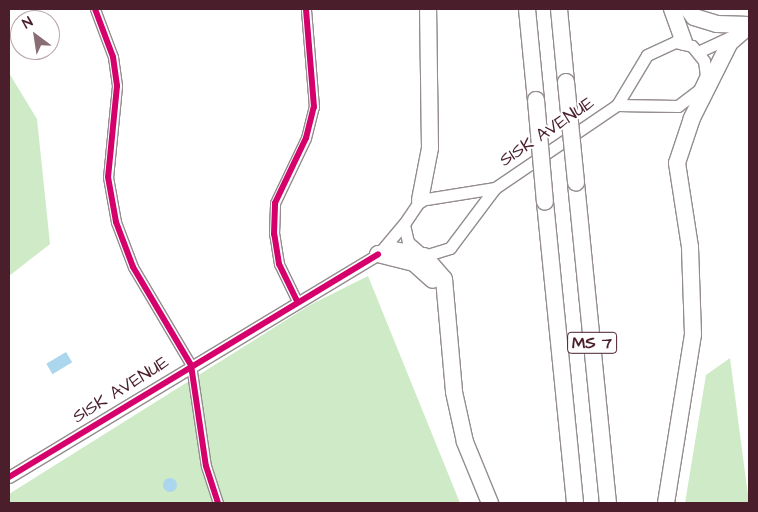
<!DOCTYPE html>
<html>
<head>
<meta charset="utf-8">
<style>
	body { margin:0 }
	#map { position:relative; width:758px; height:512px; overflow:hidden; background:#fff; font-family:"Architects Daughter",sans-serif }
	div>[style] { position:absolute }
	.green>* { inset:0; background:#cfeac7 }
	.water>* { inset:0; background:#abd6ee; transform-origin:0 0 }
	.round { border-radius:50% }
	.roads { filter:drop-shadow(1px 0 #948c8e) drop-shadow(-1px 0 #948c8e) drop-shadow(0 1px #948c8e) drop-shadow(0 -1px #948c8e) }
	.minor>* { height:9px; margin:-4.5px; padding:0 4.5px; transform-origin:4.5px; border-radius:4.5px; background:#fff }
	.tertiary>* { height:11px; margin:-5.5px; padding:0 5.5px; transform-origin:5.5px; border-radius:5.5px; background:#fff }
	.motorway>* { height:16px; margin:-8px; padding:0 8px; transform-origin:8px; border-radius:8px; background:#fff }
	.bridges { filter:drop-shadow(1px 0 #948c8e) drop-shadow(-1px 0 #948c8e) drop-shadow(0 1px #948c8e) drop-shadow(0 -1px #948c8e) }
	.motorway-bridge>* { height:16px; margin:-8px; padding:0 8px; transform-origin:8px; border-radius:8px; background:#fff }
	.cycleway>* { height:6px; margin:-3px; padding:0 3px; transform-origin:3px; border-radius:3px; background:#d6006c }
	span { translate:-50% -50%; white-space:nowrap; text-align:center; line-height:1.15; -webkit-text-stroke:4px #fff; paint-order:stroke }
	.shield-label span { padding:1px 4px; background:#fff; border:1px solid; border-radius:4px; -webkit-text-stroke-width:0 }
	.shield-label { font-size:16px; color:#4a1f2b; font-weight:700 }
	.street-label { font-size:18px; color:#4a1f2b }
	.frame { position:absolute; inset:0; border:10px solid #4a1f2b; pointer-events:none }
	.north { position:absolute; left:10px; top:10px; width:50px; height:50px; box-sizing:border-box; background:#fff; border:1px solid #b7a5aa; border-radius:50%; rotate:329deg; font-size:14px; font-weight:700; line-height:20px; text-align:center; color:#4a1f2b }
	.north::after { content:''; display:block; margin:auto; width:18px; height:22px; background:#896d75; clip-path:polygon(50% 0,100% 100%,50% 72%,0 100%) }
</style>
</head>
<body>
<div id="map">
	<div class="green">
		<i style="clip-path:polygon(9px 73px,37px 119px,50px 244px,9px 276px)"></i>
		<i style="clip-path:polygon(368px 276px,460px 503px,9px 503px,9px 494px,310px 305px)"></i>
		<i style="clip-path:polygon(730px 358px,749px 503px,685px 503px,706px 375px)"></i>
	</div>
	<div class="water">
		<i style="left:66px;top:352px;width:12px;height:23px;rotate:59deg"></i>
		<i class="round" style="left:163px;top:478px;width:14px;height:14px"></i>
	</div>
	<div class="roads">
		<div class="minor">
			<i style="left:95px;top:9px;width:51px;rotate:69.4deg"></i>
			<i style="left:113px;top:57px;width:29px;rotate:82deg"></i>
			<i style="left:117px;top:86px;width:91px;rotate:95.6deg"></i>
			<i style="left:108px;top:177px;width:46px;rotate:79.9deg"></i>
			<i style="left:116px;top:222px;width:48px;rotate:69.3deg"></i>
			<i style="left:133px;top:267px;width:114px;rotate:59.4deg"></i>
			<i style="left:191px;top:365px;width:102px;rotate:81.6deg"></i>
			<i style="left:206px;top:466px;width:39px;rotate:72deg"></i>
			<i style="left:297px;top:301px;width:41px;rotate:-115.9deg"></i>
			<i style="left:279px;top:264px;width:30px;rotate:-99deg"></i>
			<i style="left:274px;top:234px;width:31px;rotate:-88deg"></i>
			<i style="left:275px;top:203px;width:72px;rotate:-64.5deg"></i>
			<i style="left:306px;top:138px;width:32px;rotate:-76deg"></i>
			<i style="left:314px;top:107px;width:98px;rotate:-94.7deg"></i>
		</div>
		<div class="tertiary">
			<i style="left:675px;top:42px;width:17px;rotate:13deg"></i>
			<i style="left:692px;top:46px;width:19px;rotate:51deg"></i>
			<i style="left:704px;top:61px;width:14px;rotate:82deg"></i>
			<i style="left:706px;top:75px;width:17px;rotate:115deg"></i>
			<i style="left:699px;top:90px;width:26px;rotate:143deg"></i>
			<i style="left:678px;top:106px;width:61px;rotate:-179.1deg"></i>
			<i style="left:617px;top:105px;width:58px;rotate:-59deg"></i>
			<i style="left:647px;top:55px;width:31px;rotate:-25deg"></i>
			<i style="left:724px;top:50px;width:33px;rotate:-41deg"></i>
			<i style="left:698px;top:52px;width:38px;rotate:-25deg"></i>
			<i style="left:495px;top:188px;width:75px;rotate:126.9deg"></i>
			<i style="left:450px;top:248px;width:27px;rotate:163deg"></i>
			<i style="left:424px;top:256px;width:21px;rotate:-139deg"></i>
			<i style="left:408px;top:242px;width:18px;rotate:-103deg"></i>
			<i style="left:404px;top:224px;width:29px;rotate:-56deg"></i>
			<i style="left:420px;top:200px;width:76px;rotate:-9.1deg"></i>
			<i style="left:495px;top:188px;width:148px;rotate:-34.2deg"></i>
			<i style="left:381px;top:251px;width:35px;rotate:-50deg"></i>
			<i style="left:9px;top:477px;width:431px;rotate:-31.1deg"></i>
			<i style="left:378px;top:254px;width:17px;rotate:-25deg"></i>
			<i style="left:393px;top:247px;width:22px;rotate:10deg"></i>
		</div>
		<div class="motorway">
			<i style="left:527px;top:9px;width:91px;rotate:84.4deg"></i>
			<i style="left:559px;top:9px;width:73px;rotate:84.5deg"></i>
			<i style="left:672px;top:9px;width:35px;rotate:70deg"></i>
			<i style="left:688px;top:9px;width:10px;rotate:53deg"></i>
			<i style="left:694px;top:17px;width:24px;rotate:17deg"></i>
			<i style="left:717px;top:24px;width:32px;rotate:2deg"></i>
			<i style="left:576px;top:183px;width:322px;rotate:84.3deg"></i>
			<i style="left:420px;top:200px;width:53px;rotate:-79.1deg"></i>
			<i style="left:430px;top:148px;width:139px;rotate:-90.8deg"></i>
			<i style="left:545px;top:202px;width:302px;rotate:84.3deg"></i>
			<i style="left:378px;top:254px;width:37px;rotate:14deg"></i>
			<i style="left:414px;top:263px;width:25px;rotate:42deg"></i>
			<i style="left:424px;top:256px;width:30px;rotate:49deg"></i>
			<i style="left:444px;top:279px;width:113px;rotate:84.9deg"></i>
			<i style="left:454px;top:392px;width:51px;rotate:77.6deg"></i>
			<i style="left:465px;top:442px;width:66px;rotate:67.7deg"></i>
			<i style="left:666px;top:503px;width:171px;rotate:-80.9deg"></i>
			<i style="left:693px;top:334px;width:87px;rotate:-92deg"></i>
			<i style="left:690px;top:247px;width:85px;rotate:-98.8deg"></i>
			<i style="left:677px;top:163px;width:47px;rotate:-71.6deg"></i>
			<i style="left:692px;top:118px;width:83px;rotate:-63.4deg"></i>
		</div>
	</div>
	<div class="bridges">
		<div class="motorway-bridge">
			<i style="left:566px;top:82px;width:101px;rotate:84.3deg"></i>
			<i style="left:536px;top:100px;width:102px;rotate:85deg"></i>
		</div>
	</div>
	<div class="cycleway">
		<i style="left:95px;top:9px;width:51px;rotate:69.4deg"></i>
		<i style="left:113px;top:57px;width:29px;rotate:82deg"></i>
		<i style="left:117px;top:86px;width:91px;rotate:95.6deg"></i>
		<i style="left:108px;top:177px;width:46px;rotate:79.9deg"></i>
		<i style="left:116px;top:222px;width:48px;rotate:69.3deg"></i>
		<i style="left:133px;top:267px;width:114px;rotate:59.4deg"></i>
		<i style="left:191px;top:365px;width:102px;rotate:81.6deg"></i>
		<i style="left:206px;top:466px;width:39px;rotate:72deg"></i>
		<i style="left:297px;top:301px;width:41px;rotate:-115.9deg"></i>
		<i style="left:279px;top:264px;width:30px;rotate:-99deg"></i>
		<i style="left:274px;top:234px;width:31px;rotate:-88deg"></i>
		<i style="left:275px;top:203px;width:72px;rotate:-64.5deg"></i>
		<i style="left:306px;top:138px;width:32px;rotate:-76deg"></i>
		<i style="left:314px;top:107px;width:98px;rotate:-94.7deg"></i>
		<i style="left:9px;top:477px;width:431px;rotate:-31.1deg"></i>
	</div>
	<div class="shield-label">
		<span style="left:592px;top:343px">MS 7</span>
	</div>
	<div class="street-label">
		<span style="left:547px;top:132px;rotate:-34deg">SISK AVENUE</span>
		<span style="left:121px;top:390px;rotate:-32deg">SISK AVENUE</span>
	</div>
	<div class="frame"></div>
	<div class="north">N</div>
</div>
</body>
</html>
